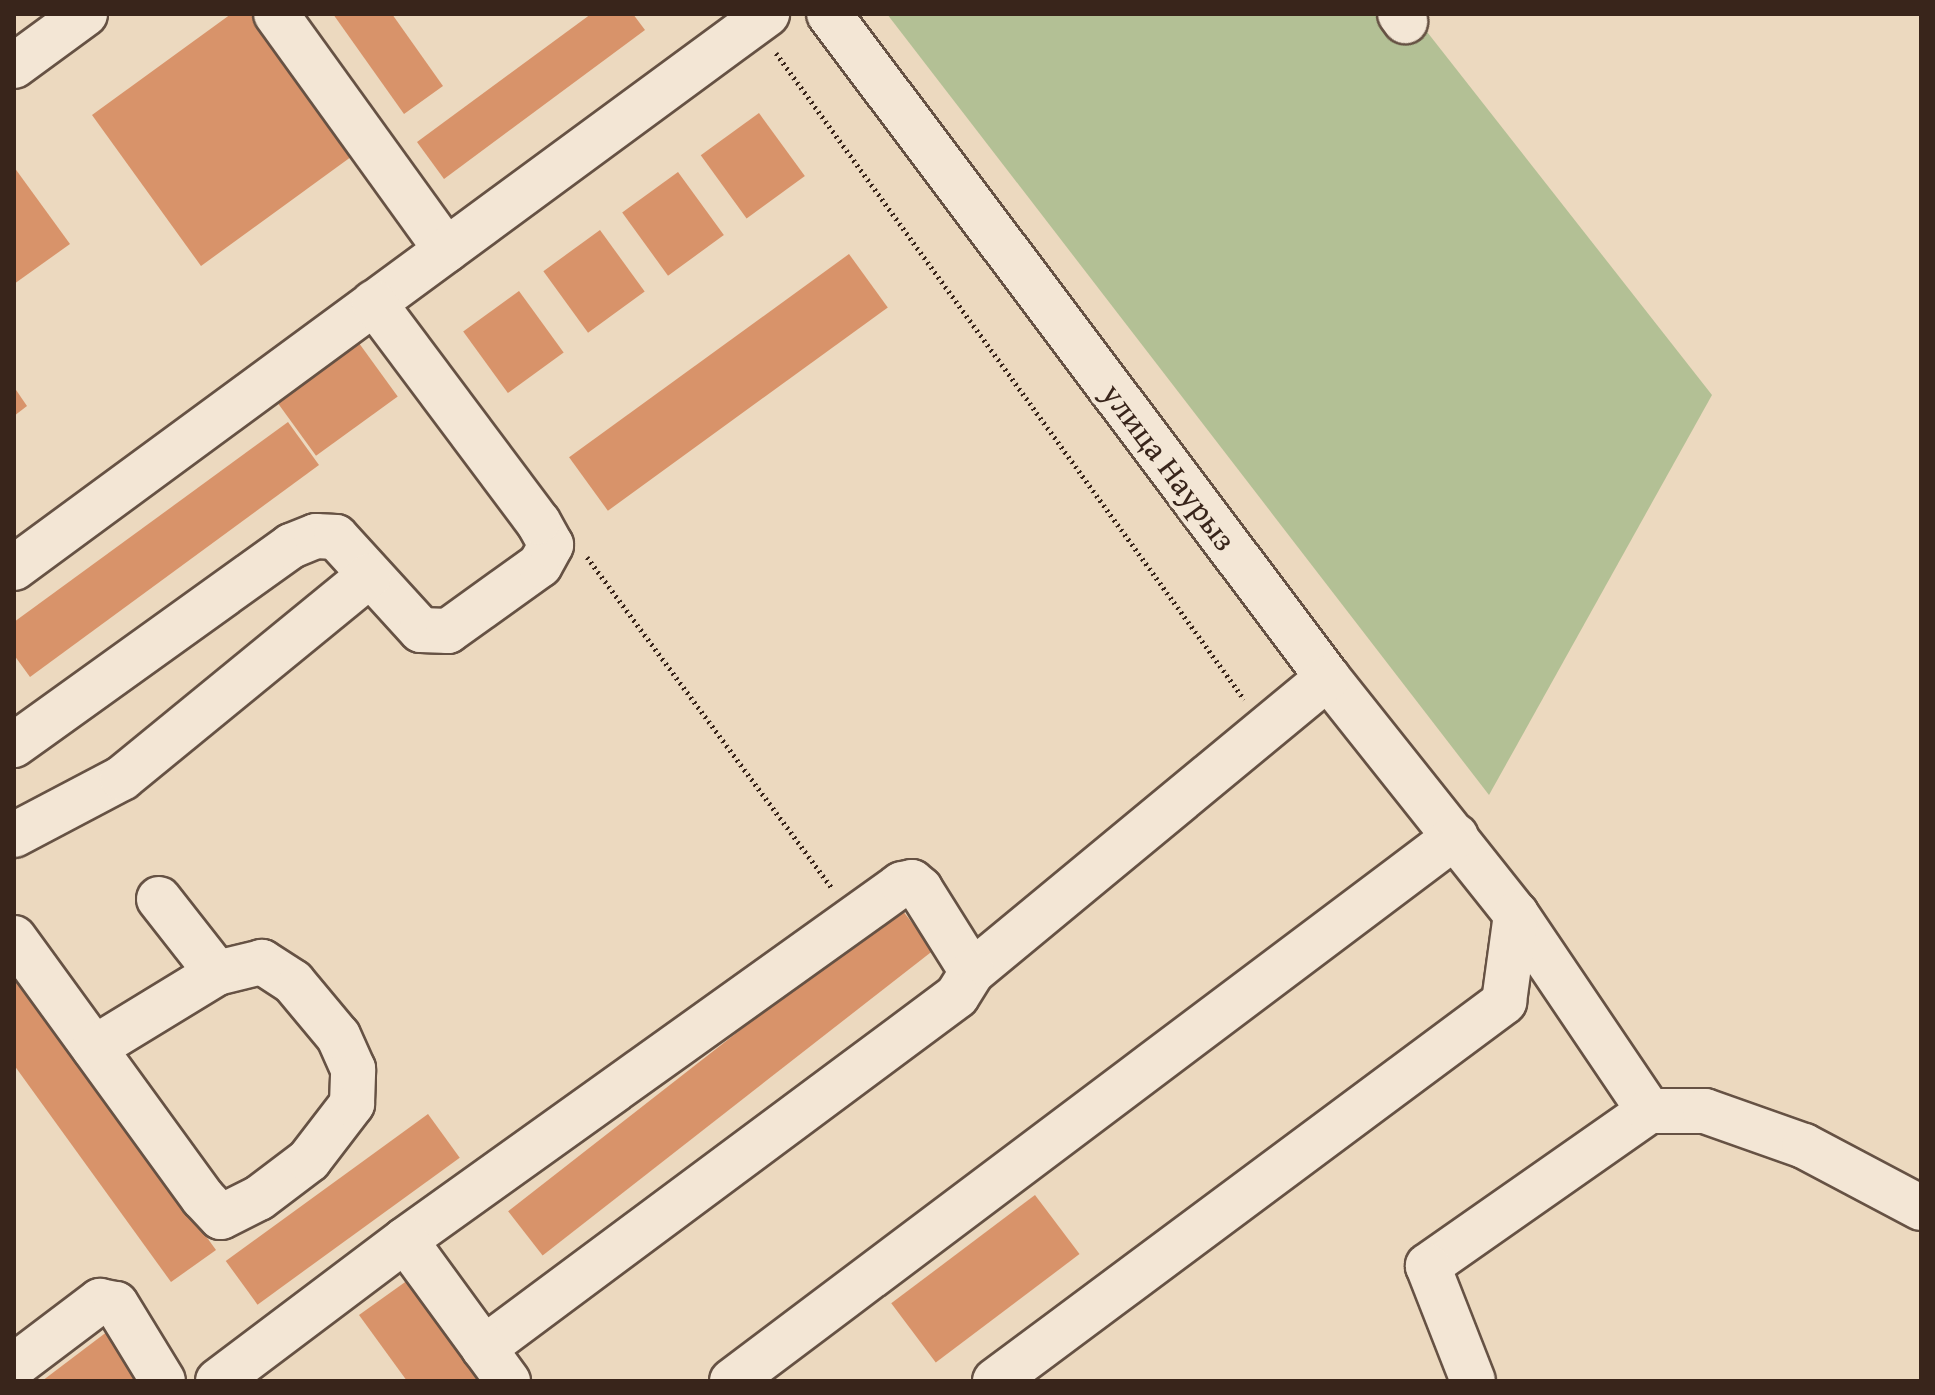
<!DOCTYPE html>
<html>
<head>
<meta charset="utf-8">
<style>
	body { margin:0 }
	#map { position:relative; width:1935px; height:1395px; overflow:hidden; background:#ecd9bf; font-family:"Gentium Book Plus",serif }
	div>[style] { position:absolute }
	.green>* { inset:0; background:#b3c095 }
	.building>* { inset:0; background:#d8936a; transform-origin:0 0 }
	.path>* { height:5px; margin-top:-2.5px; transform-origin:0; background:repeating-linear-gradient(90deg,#39251b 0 2px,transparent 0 6px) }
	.roads { filter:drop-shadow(2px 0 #665244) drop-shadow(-2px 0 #665244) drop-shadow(0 2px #665244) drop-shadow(0 -2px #665244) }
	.minor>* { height:44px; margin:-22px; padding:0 22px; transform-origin:22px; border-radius:22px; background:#f3e6d5 }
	span { translate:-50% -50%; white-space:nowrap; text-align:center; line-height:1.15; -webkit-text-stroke:8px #f3e6d5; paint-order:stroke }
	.street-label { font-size:32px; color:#39251b }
	.frame { position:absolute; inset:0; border:16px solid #39251b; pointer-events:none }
</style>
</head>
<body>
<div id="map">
	<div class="green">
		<i style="clip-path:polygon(887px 14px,1413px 14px,1712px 395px,1489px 795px)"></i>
	</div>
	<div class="building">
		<i style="clip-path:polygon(231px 14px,253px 14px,355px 154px,201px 266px,92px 115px)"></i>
		<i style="clip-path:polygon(333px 14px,392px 14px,443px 86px,404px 114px)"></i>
		<i style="clip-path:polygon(591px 14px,633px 14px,645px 30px,444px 179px,417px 142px)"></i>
		<i style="left:759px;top:113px;width:78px;height:72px;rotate:54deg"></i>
		<i style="clip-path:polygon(14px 167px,70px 244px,14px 284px)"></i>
		<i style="left:678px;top:172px;width:78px;height:69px;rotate:54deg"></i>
		<i style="left:600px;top:230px;width:76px;height:70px;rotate:54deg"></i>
		<i style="left:849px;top:254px;width:66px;height:346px;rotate:54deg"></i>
		<i style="left:519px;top:291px;width:76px;height:69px;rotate:54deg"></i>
		<i style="left:356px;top:339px;width:71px;height:101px;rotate:54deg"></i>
		<i style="clip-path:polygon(14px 387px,27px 406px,14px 416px)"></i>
		<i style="clip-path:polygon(288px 422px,319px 465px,30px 677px,14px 655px,14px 622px)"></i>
		<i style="left:899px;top:906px;width:56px;height:496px;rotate:52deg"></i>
		<i style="clip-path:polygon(14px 972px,216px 1250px,171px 1282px,14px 1065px)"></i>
		<i style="left:428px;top:1114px;width:54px;height:250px;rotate:54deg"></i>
		<i style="left:1035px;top:1195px;width:74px;height:180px;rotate:53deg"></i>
		<i style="clip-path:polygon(408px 1280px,482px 1381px,407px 1381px,359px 1315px)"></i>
		<i style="clip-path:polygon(112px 1328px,145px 1372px,134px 1381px,42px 1381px)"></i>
	</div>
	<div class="path">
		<i style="left:776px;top:53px;width:798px;rotate:54.08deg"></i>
		<i style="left:587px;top:557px;width:413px;rotate:53.5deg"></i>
	</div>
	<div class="roads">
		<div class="minor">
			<i style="left:276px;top:14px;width:291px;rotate:54.2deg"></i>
			<i style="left:829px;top:14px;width:831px;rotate:53.07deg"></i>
			<i style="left:1328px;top:678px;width:302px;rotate:51.5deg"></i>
			<i style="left:1516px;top:914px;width:238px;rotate:56deg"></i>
			<i style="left:1649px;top:1111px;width:270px;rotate:145deg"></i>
			<i style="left:1428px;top:1266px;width:123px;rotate:68.6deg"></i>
			<i style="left:1400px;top:14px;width:9px;rotate:54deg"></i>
			<i style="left:14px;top:66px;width:88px;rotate:-36.2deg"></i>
			<i style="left:14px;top:568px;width:935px;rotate:-36.34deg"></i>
			<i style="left:14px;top:745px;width:341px;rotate:-35.7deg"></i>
			<i style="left:291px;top:546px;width:27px;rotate:-22deg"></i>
			<i style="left:316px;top:536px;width:20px;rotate:3deg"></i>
			<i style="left:336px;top:537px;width:126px;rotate:47.6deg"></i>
			<i style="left:421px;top:630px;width:27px;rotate:2deg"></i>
			<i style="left:448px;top:631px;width:113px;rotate:-35.7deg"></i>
			<i style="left:540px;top:565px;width:23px;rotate:-61deg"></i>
			<i style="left:551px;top:545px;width:26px;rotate:-119deg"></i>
			<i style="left:538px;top:522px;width:274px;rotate:-126.8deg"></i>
			<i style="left:14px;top:835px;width:122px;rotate:-27.8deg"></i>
			<i style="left:122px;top:778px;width:319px;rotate:-39.3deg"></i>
			<i style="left:159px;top:899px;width:94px;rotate:51.9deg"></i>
			<i style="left:14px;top:938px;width:321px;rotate:54deg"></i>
			<i style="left:203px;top:1198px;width:26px;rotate:47deg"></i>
			<i style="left:221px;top:1217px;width:42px;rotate:-26.6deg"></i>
			<i style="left:259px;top:1198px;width:63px;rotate:-37.2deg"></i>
			<i style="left:309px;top:1160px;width:71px;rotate:-52.5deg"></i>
			<i style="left:352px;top:1104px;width:35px;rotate:-88deg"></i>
			<i style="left:353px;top:1069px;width:36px;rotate:-114deg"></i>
			<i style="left:338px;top:1036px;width:70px;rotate:-129.8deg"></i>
			<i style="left:293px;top:982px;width:37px;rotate:-147deg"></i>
			<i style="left:262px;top:962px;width:46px;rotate:166.3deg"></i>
			<i style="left:217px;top:973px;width:144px;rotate:148.6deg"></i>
			<i style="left:972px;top:972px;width:462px;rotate:-39.6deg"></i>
			<i style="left:1649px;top:1111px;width:56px"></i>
			<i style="left:1705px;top:1111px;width:105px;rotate:19.5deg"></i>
			<i style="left:1804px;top:1146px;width:132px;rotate:27.9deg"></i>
			<i style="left:405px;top:1240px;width:611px;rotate:-35.61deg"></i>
			<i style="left:902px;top:884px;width:10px;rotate:-11deg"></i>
			<i style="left:912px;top:882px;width:11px;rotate:41deg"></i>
			<i style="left:920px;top:889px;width:98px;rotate:57.9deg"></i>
			<i style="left:972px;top:972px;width:28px;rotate:122deg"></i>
			<i style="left:957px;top:996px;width:590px;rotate:143.34deg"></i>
			<i style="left:14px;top:1366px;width:108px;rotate:-37.1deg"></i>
			<i style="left:100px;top:1301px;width:16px;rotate:11deg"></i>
			<i style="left:116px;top:1304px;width:90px;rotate:58.6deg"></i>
			<i style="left:218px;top:1381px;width:234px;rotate:-37deg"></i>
			<i style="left:405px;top:1240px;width:175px;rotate:53.9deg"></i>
			<i style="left:732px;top:1381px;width:906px;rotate:-36.97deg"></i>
			<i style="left:995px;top:1381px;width:635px;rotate:-36.67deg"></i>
			<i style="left:1504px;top:1002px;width:89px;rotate:-82.2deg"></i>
		</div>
	</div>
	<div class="street-label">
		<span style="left:1169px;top:467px;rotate:53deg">улица Наурыз</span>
	</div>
	<div class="frame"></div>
</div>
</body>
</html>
